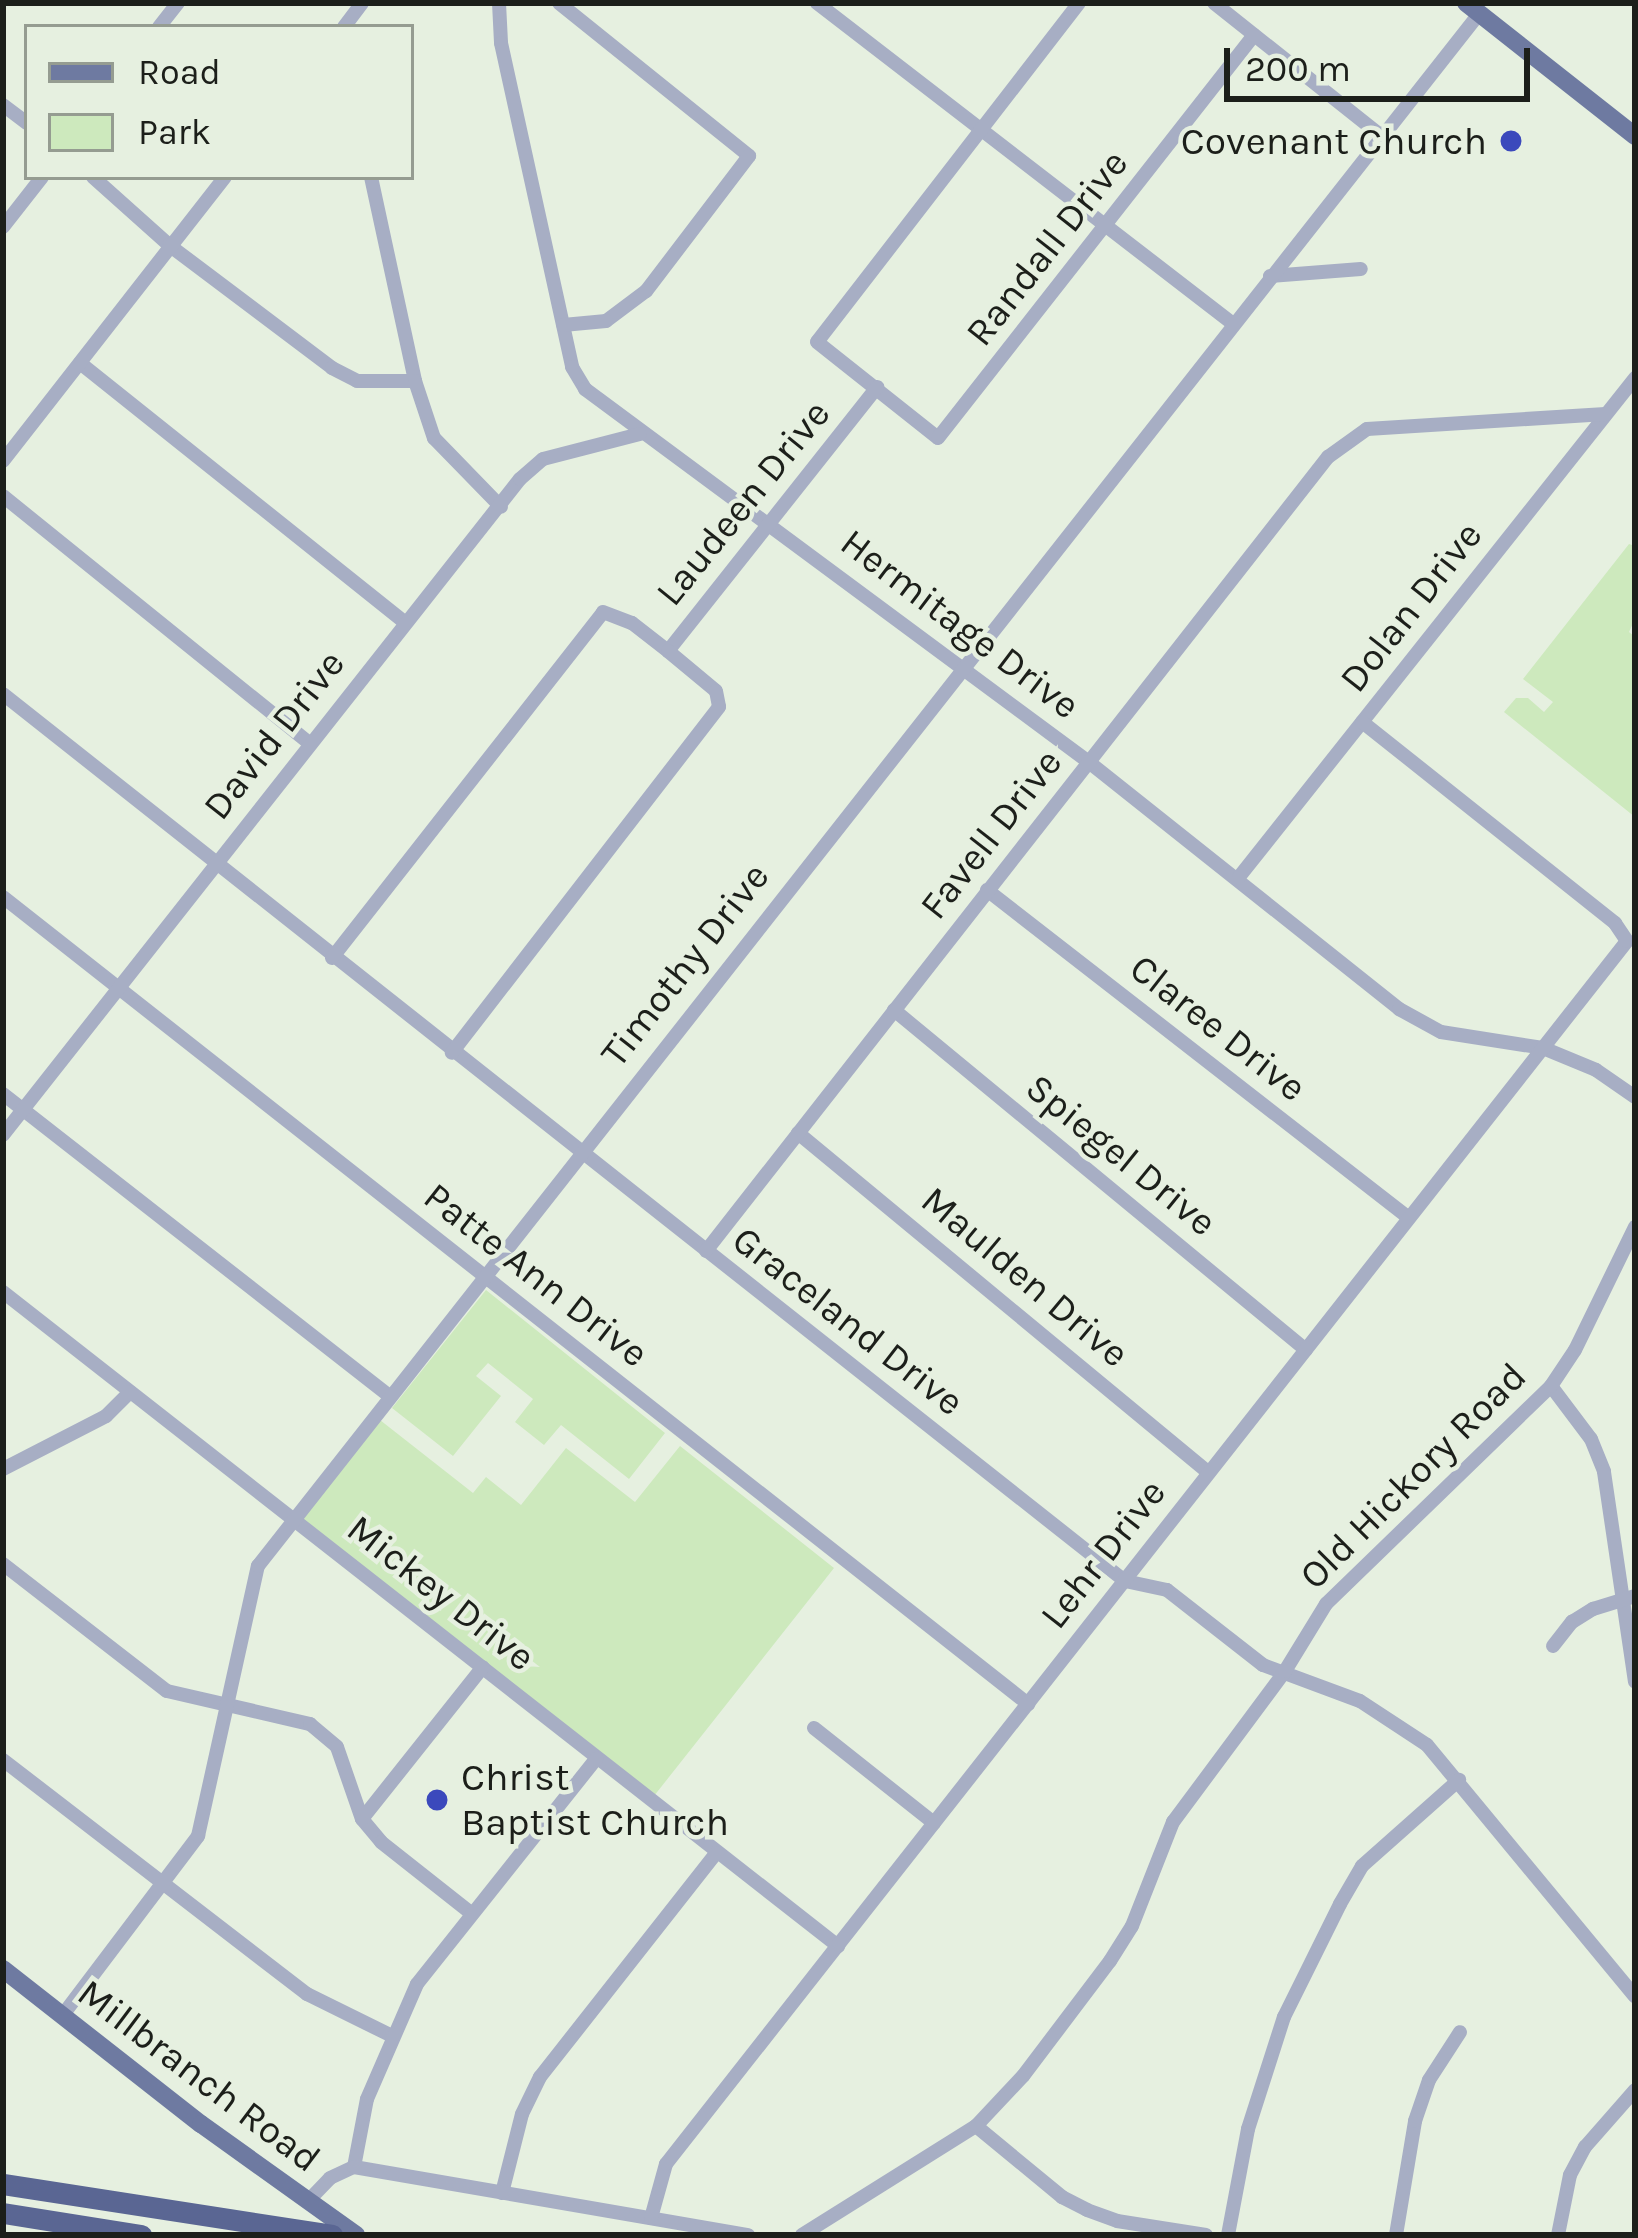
<!DOCTYPE html>
<html>
<head>
<meta charset="utf-8">
<style>
	body { margin:0 }
	#map { position:relative; width:1638px; height:2238px; overflow:hidden; background:#e6f0e0; font-family:Karla,sans-serif }
	div>[style] { position:absolute }
	.green>* { inset:0; background:#cde9bd }
	.minor>* { height:14px; margin:-7px; padding:0 7px; transform-origin:7px; border-radius:7px; background:#a7aec4 }
	.major>* { height:18px; margin:-9px; padding:0 9px; transform-origin:9px; border-radius:9px; background:#6e7aa1 }
	.highway>* { height:21px; margin:-10.5px; padding:0 10.5px; transform-origin:10.5px; border-radius:10.5px; background:#5a6693 }
	.dots>* { width:33px; height:33px; translate:-50% -50%; box-sizing:border-box; border:6px solid #e6f0e0; border-radius:50% }
	span { translate:-50% -50%; white-space:nowrap; text-align:center; line-height:1.15; -webkit-text-stroke:9px #e6f0e0; paint-order:stroke }
	.poi-label { font-size:39px; color:#1c1f1a }
	.right { translate:-100% -50%; text-align:right }
	.left { translate:0 -50%; text-align:left }
	.street-label { font-size:39px; color:#1c1f1a }
	.frame { position:absolute; inset:0; border:6px solid #1c1f1a; pointer-events:none }
	.legend { position:absolute; left:24px; top:24px; width:390px; height:156px; box-sizing:border-box; background:#e6f0e0; border:3px solid #959c91; margin:0; padding:15px 21px; list-style:none; font-size:36px; color:#1c1f1a }
	.legend li { display:flex; align-items:center; gap:24px; height:60px }
	.legend b { width:60px; border:3px solid #959c91 }
	.scale { position:absolute; left:1224px; top:48px; width:306px; height:54px; box-sizing:border-box; border:6px solid #1c1f1a; border-top:0; padding-left:15px; font-size:36px; line-height:42px; white-space:nowrap; color:#1c1f1a; -webkit-text-stroke:9px #e6f0e0; paint-order:stroke }
</style>
</head>
<body>
<div id="map">
	<div class="green">
		<i style="clip-path:polygon(1629px 544px,1635px 546px,1635px 619px,1629px 632px,1635px 637px,1635px 817px,1504px 712px,1516px 698px,1528px 698px,1544px 712px,1553px 702px,1523px 679px)"></i>
		<i style="clip-path:polygon(486px 1290px,665px 1433px,629px 1479px,561px 1425px,544px 1445px,515px 1422px,533px 1399px,488px 1363px,476px 1376px,501px 1396px,453px 1456px,392px 1408px)"></i>
		<i style="clip-path:polygon(380px 1420px,473px 1493px,486px 1477px,521px 1505px,566px 1448px,635px 1502px,680px 1446px,834px 1568px,654px 1796px,302px 1519px)"></i>
	</div>
	<div class="minor">
		<i style="left:499px;top:3px;width:40px;rotate:87.1deg"></i>
		<i style="left:501px;top:43px;width:332px;rotate:77.6deg"></i>
		<i style="left:572px;top:367px;width:26px;rotate:59deg"></i>
		<i style="left:585px;top:389px;width:628px;rotate:36.52deg"></i>
		<i style="left:1090px;top:763px;width:395px;rotate:38.5deg"></i>
		<i style="left:1399px;top:1009px;width:48px;rotate:28.7deg"></i>
		<i style="left:1441px;top:1032px;width:103px;rotate:8.9deg"></i>
		<i style="left:1543px;top:1048px;width:57px;rotate:22.5deg"></i>
		<i style="left:1596px;top:1070px;width:47px;rotate:34.7deg"></i>
		<i style="left:559px;top:3px;width:244px;rotate:38.8deg"></i>
		<i style="left:749px;top:156px;width:170px;rotate:127.3deg"></i>
		<i style="left:646px;top:291px;width:50px;rotate:143.1deg"></i>
		<i style="left:606px;top:321px;width:43px;rotate:174.7deg"></i>
		<i style="left:817px;top:3px;width:524px;rotate:37.64deg"></i>
		<i style="left:1079px;top:3px;width:428px;rotate:127.7deg"></i>
		<i style="left:817px;top:342px;width:154px;rotate:38.4deg"></i>
		<i style="left:938px;top:438px;width:512px;rotate:-51.9deg"></i>
		<i style="left:1214px;top:3px;width:213px;rotate:38.5deg"></i>
		<i style="left:159px;top:27px;width:31px;rotate:-52deg"></i>
		<i style="left:344px;top:27px;width:30px;rotate:-53deg"></i>
		<i style="left:3px;top:105px;width:30px;rotate:37deg"></i>
		<i style="left:93px;top:177px;width:102px;rotate:41.8deg"></i>
		<i style="left:169px;top:245px;width:204px;rotate:37deg"></i>
		<i style="left:332px;top:368px;width:28px;rotate:27deg"></i>
		<i style="left:357px;top:381px;width:58px"></i>
		<i style="left:371px;top:177px;width:209px;rotate:77.8deg"></i>
		<i style="left:415px;top:381px;width:60px;rotate:71.6deg"></i>
		<i style="left:434px;top:438px;width:96px;rotate:45.8deg"></i>
		<i style="left:3px;top:227px;width:63px;rotate:-52deg"></i>
		<i style="left:1270px;top:276px;width:91px;rotate:-4.4deg"></i>
		<i style="left:80px;top:363px;width:415px;rotate:38.6deg"></i>
		<i style="left:3px;top:461px;width:360px;rotate:-52deg"></i>
		<i style="left:3px;top:496px;width:393px;rotate:38.9deg"></i>
		<i style="left:668px;top:651px;width:337px;rotate:-51.6deg"></i>
		<i style="left:3px;top:694px;width:1430px;rotate:38.33deg"></i>
		<i style="left:1125px;top:1581px;width:43px;rotate:12.1deg"></i>
		<i style="left:1167px;top:1590px;width:122px;rotate:38deg"></i>
		<i style="left:1263px;top:1665px;width:103px;rotate:20.4deg"></i>
		<i style="left:1360px;top:1701px;width:80px;rotate:33.3deg"></i>
		<i style="left:1427px;top:1745px;width:326px;rotate:50.4deg"></i>
		<i style="left:1239px;top:877px;width:637px;rotate:-51.56deg"></i>
		<i style="left:987px;top:890px;width:534px;rotate:37.86deg"></i>
		<i style="left:3px;top:897px;width:1305px;rotate:38.21deg"></i>
		<i style="left:332px;top:958px;width:439px;rotate:-51.9deg"></i>
		<i style="left:603px;top:612px;width:31px;rotate:21deg"></i>
		<i style="left:632px;top:623px;width:46px;rotate:37.9deg"></i>
		<i style="left:668px;top:651px;width:62px;rotate:39.8deg"></i>
		<i style="left:716px;top:691px;width:16px;rotate:79deg"></i>
		<i style="left:719px;top:707px;width:437px;rotate:127.7deg"></i>
		<i style="left:894px;top:1010px;width:534px;rotate:39.53deg"></i>
		<i style="left:3px;top:1094px;width:490px;rotate:38deg"></i>
		<i style="left:798px;top:1133px;width:533px;rotate:39.6deg"></i>
		<i style="left:3px;top:1135px;width:835px;rotate:-51.76deg"></i>
		<i style="left:520px;top:479px;width:30px;rotate:-41deg"></i>
		<i style="left:543px;top:459px;width:100px;rotate:-14.5deg"></i>
		<i style="left:706px;top:1251px;width:1009px;rotate:-51.93deg"></i>
		<i style="left:1328px;top:457px;width:48px;rotate:-35.7deg"></i>
		<i style="left:1367px;top:429px;width:239px;rotate:-3.6deg"></i>
		<i style="left:3px;top:1292px;width:1061px;rotate:38.07deg"></i>
		<i style="left:1551px;top:1386px;width:66px;rotate:53deg"></i>
		<i style="left:1591px;top:1439px;width:35px;rotate:68deg"></i>
		<i style="left:1604px;top:1472px;width:212px;rotate:81.6deg"></i>
		<i style="left:3px;top:1469px;width:116px;rotate:-27.2deg"></i>
		<i style="left:106px;top:1416px;width:34px;rotate:-45deg"></i>
		<i style="left:3px;top:1564px;width:207px;rotate:37.8deg"></i>
		<i style="left:167px;top:1691px;width:147px;rotate:13deg"></i>
		<i style="left:310px;top:1724px;width:35px;rotate:40deg"></i>
		<i style="left:337px;top:1747px;width:76px;rotate:70.9deg"></i>
		<i style="left:362px;top:1819px;width:30px;rotate:50deg"></i>
		<i style="left:381px;top:1842px;width:115px;rotate:38.3deg"></i>
		<i style="left:1553px;top:1646px;width:31px;rotate:-52deg"></i>
		<i style="left:1572px;top:1622px;width:25px;rotate:-32deg"></i>
		<i style="left:1593px;top:1609px;width:44px;rotate:-17.2deg"></i>
		<i style="left:814px;top:1728px;width:153px;rotate:38.4deg"></i>
		<i style="left:3px;top:1760px;width:384px;rotate:37.6deg"></i>
		<i style="left:307px;top:1994px;width:95px;rotate:26.3deg"></i>
		<i style="left:362px;top:1819px;width:194px;rotate:-51.5deg"></i>
		<i style="left:62px;top:2016px;width:226px;rotate:-52.9deg"></i>
		<i style="left:198px;top:1836px;width:277px;rotate:-77.5deg"></i>
		<i style="left:258px;top:1566px;width:1975px;rotate:-51.81deg"></i>
		<i style="left:976px;top:2126px;width:112px;rotate:39.5deg"></i>
		<i style="left:1062px;top:2197px;width:28px;rotate:27deg"></i>
		<i style="left:1087px;top:2210px;width:32px;rotate:20deg"></i>
		<i style="left:1117px;top:2221px;width:90px;rotate:8.9deg"></i>
		<i style="left:354px;top:2167px;width:69px;rotate:-79.2deg"></i>
		<i style="left:367px;top:2099px;width:125px;rotate:-66.5deg"></i>
		<i style="left:417px;top:1984px;width:288px;rotate:-51.5deg"></i>
		<i style="left:502px;top:2193px;width:81px;rotate:-75.8deg"></i>
		<i style="left:522px;top:2114px;width:41px;rotate:-64.1deg"></i>
		<i style="left:540px;top:2077px;width:285px;rotate:-51.8deg"></i>
		<i style="left:309px;top:2200px;width:30px;rotate:-46deg"></i>
		<i style="left:330px;top:2178px;width:26px;rotate:-25deg"></i>
		<i style="left:354px;top:2167px;width:400px;rotate:9.8deg"></i>
		<i style="left:651px;top:2218px;width:56px;rotate:-74.5deg"></i>
		<i style="left:666px;top:2164px;width:1555px;rotate:-51.84deg"></i>
		<i style="left:1627px;top:941px;width:22px;rotate:-124deg"></i>
		<i style="left:1615px;top:923px;width:323px;rotate:-141.5deg"></i>
		<i style="left:802px;top:2235px;width:205px;rotate:-32.1deg"></i>
		<i style="left:976px;top:2126px;width:69px;rotate:-46.8deg"></i>
		<i style="left:1023px;top:2076px;width:144px;rotate:-52.9deg"></i>
		<i style="left:1110px;top:1961px;width:41px;rotate:-57.8deg"></i>
		<i style="left:1132px;top:1926px;width:112px;rotate:-68.5deg"></i>
		<i style="left:1173px;top:1822px;width:188px;rotate:-53.4deg"></i>
		<i style="left:1285px;top:1671px;width:79px;rotate:-58.5deg"></i>
		<i style="left:1326px;top:1604px;width:313px;rotate:-44.1deg"></i>
		<i style="left:1551px;top:1386px;width:43px;rotate:-56.3deg"></i>
		<i style="left:1575px;top:1350px;width:137px;rotate:-64deg"></i>
		<i style="left:1228px;top:2235px;width:108px;rotate:-79.3deg"></i>
		<i style="left:1248px;top:2129px;width:118px;rotate:-72.2deg"></i>
		<i style="left:1284px;top:2017px;width:126px;rotate:-63.6deg"></i>
		<i style="left:1340px;top:1904px;width:44px;rotate:-59.9deg"></i>
		<i style="left:1362px;top:1866px;width:130px;rotate:-41.6deg"></i>
		<i style="left:1396px;top:2235px;width:116px;rotate:-80.5deg"></i>
		<i style="left:1415px;top:2121px;width:43px;rotate:-71.1deg"></i>
		<i style="left:1429px;top:2080px;width:57px;rotate:-57.1deg"></i>
		<i style="left:1558px;top:2235px;width:61px;rotate:-78.7deg"></i>
		<i style="left:1570px;top:2175px;width:32px;rotate:-62deg"></i>
		<i style="left:1585px;top:2147px;width:76px;rotate:-48.7deg"></i>
	</div>
	<div class="major">
		<i style="left:1466px;top:3px;width:215px;rotate:38.2deg"></i>
		<i style="left:3px;top:1969px;width:251px;rotate:38.1deg"></i>
		<i style="left:201px;top:2124px;width:191px;rotate:35.6deg"></i>
	</div>
	<div class="highway">
		<i style="left:3px;top:2184px;width:333px;rotate:8.8deg"></i>
		<i style="left:3px;top:2213px;width:140px;rotate:9.1deg"></i>
	</div>
	<div class="dots">
		<i style="left:1511px;top:141px;background:#3b49bc"></i>
		<i style="left:437px;top:1800px;background:#3b49bc"></i>
	</div>
	<div class="poi-label">
		<span class="right" style="left:1487px;top:141px">Covenant Church</span>
		<span class="left" style="left:461px;top:1800px">Christ<br>Baptist Church</span>
	</div>
	<div class="street-label">
		<span style="left:1047px;top:248px;rotate:-52deg">Randall Drive</span>
		<span style="left:743px;top:503px;rotate:-51deg">Laudeen Drive</span>
		<span style="left:1411px;top:607px;rotate:-52deg">Dolan Drive</span>
		<span style="left:960px;top:624px;rotate:37deg">Hermitage Drive</span>
		<span style="left:274px;top:735px;rotate:-52deg">David Drive</span>
		<span style="left:991px;top:834px;rotate:-52deg">Favell Drive</span>
		<span style="left:685px;top:965px;rotate:-52deg">Timothy Drive</span>
		<span style="left:1218px;top:1028px;rotate:38deg">Claree Drive</span>
		<span style="left:1121px;top:1155px;rotate:39deg">Spiegel Drive</span>
		<span style="left:536px;top:1275px;rotate:38deg">Patte Ann Drive</span>
		<span style="left:1025px;top:1277px;rotate:40deg">Maulden Drive</span>
		<span style="left:848px;top:1321px;rotate:38deg">Graceland Drive</span>
		<span style="left:1413px;top:1476px;rotate:-45deg">Old Hickory Road</span>
		<span style="left:1103px;top:1554px;rotate:-52deg">Lehr Drive</span>
		<span style="left:441px;top:1593px;rotate:38deg">Mickey Drive</span>
		<span style="left:199px;top:2076px;rotate:37deg">Millbranch Road</span>
	</div>
	<div class="frame"></div>
	<ul class="legend">
	<li><b style="height:15px;background:#6e7aa1"></b>Road</li>
	<li><b style="height:33px;background:#cde9bd"></b>Park</li>
	</ul>
	<div class="scale">200 m</div>
</div>
</body>
</html>
